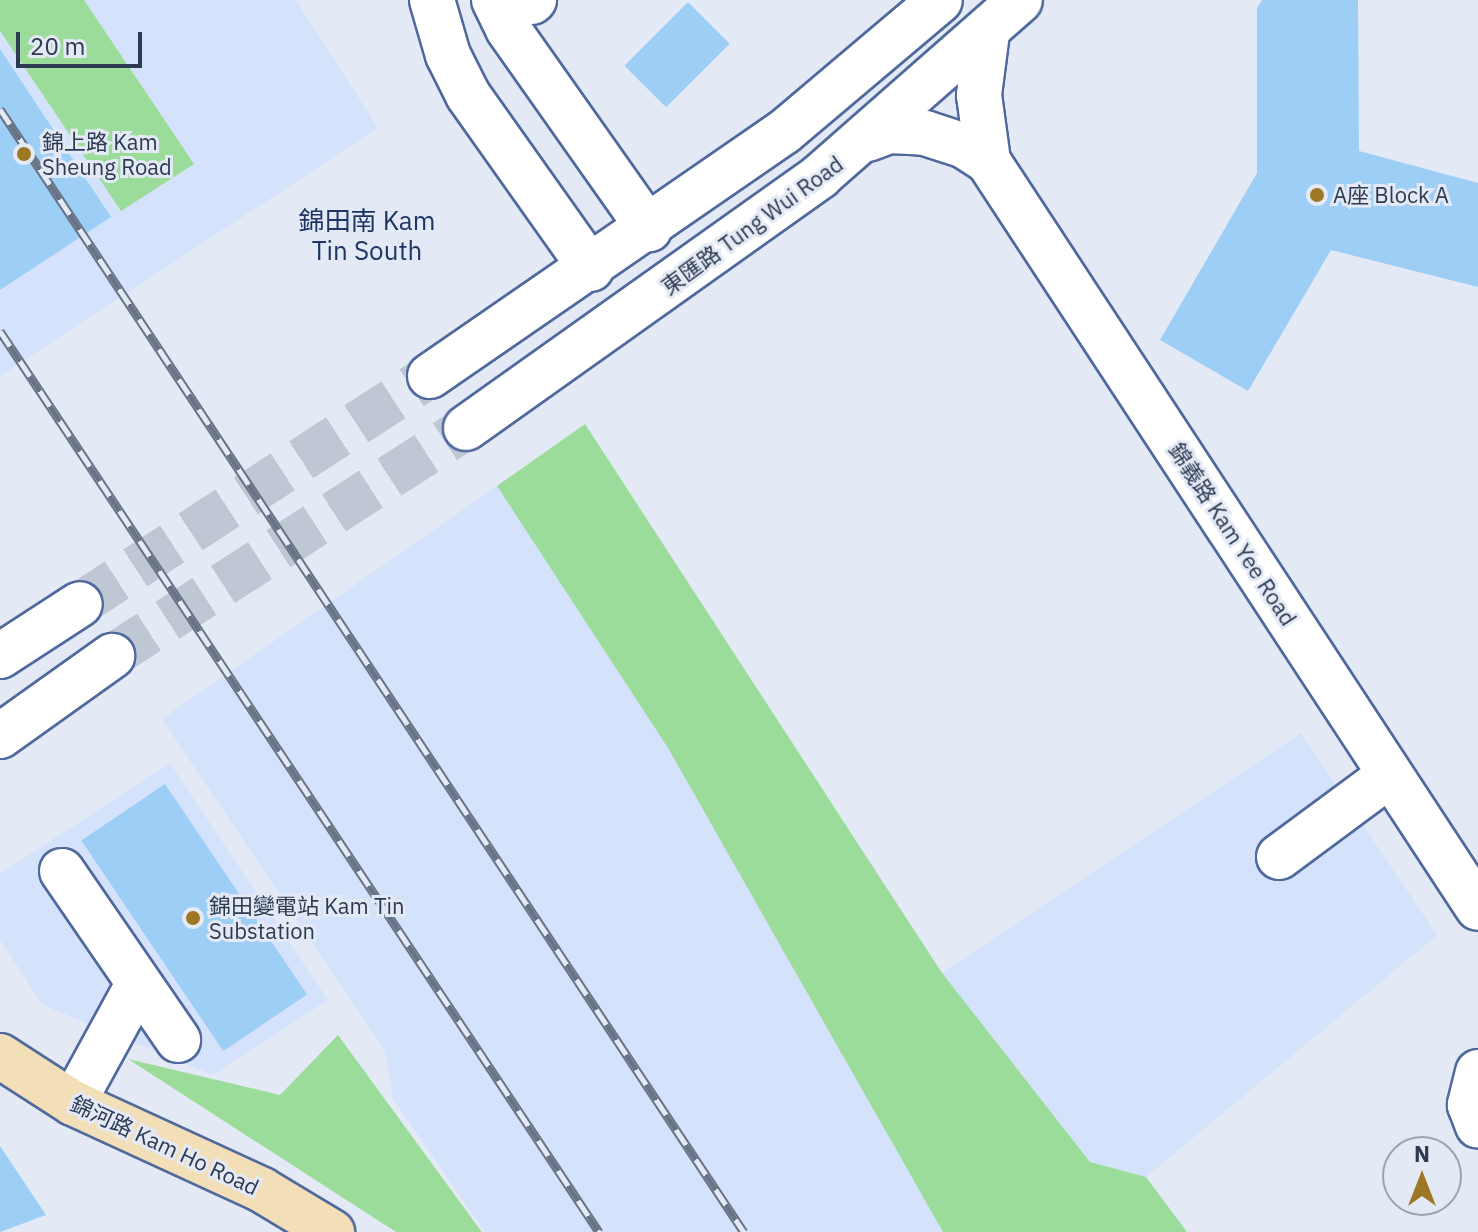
<!DOCTYPE html>
<html>
<head>
<meta charset="utf-8">
<style>
	body { margin:0 }
	#map { position:relative; width:1478px; height:1232px; overflow:hidden; background:#e3e9f5; font-family:"IBM Plex Sans","Noto Sans TC",sans-serif }
	div>[style] { position:absolute }
	.built>* { inset:0; background:#d4e2fc }
	.green>* { inset:0; background:#9bdc9a }
	.building>* { inset:0; background:#9dcef6; transform-origin:0 0 }
	.minor-tunnel>* { height:44px; margin-top:-22px; transform-origin:0; background:repeating-linear-gradient(90deg,#bfc6d4 0 44px,transparent 0 66px) }
	.roads { filter:drop-shadow(2px 0 #50699d) drop-shadow(-2px 0 #50699d) drop-shadow(0 2px #50699d) drop-shadow(0 -2px #50699d) }
	.minor>* { height:44px; margin:-22px; padding:0 22px; transform-origin:22px; border-radius:22px; background:#fff }
	.major>* { height:44px; margin:-22px; padding:0 22px; transform-origin:22px; border-radius:22px; background:#f2dfb8 }
	.rail>* { height:9px; margin-top:-4.5px; transform-origin:0; background:repeating-linear-gradient(90deg,#e3e9f5 0 18px,#697386 0 36px); box-sizing:border-box; border-block:2px solid #697386 }
	.dots>* { width:22px; height:22px; translate:-50% -50%; box-sizing:border-box; border:4px solid #e3e9f5; border-radius:50% }
	span { translate:-50% -50%; white-space:nowrap; text-align:center; line-height:1.15; -webkit-text-stroke:6px #e3e9f5; paint-order:stroke }
	.poi-label { font-size:22px; color:#2e3a51 }
	.left { translate:0 -50%; text-align:left }
	.street-label { font-size:22px; color:#2e3a51 }
	.quarter-label { font-size:26px; color:#1f3564 }
	.north { position:absolute; left:1382px; top:1136px; width:80px; height:80px; box-sizing:border-box; background:#e3e9f5; border:2px solid #9ba3b3; border-radius:50%; rotate:0deg; font-size:22px; font-weight:700; line-height:32px; text-align:center; color:#2e3a51 }
	.north::after { content:''; display:block; margin:auto; width:28px; height:36px; background:#9d7824; clip-path:polygon(50% 0,100% 100%,50% 72%,0 100%) }
	.scale { position:absolute; left:16px; top:32px; width:126px; height:36px; box-sizing:border-box; border:4px solid #2e3a51; border-top:0; padding-left:10px; font-size:24px; line-height:28px; white-space:nowrap; color:#2e3a51; -webkit-text-stroke:6px #e3e9f5; paint-order:stroke }
</style>
</head>
<body>
<div id="map">
	<div class="built">
		<i style="clip-path:polygon(0 0,296px 0,378px 128px,0 376px)"></i>
		<i style="clip-path:polygon(497px 486px,668px 748px,943px 1232px,485px 1232px,393px 1099px,385px 1051px,162px 719px)"></i>
		<i style="clip-path:polygon(1301px 733px,1437px 935px,1146px 1177px,1090px 1162px,942px 973px)"></i>
		<i style="clip-path:polygon(170px 763px,328px 1000px,213px 1075px,43px 1005px,0 940px,0 874px)"></i>
	</div>
	<div class="green">
		<i style="clip-path:polygon(0 0,84px 0,194px 164px,121px 211px,0 31px)"></i>
		<i style="clip-path:polygon(585px 424px,942px 973px,1090px 1162px,1146px 1177px,1187px 1232px,943px 1232px,668px 748px,497px 486px)"></i>
		<i style="clip-path:polygon(338px 1035px,473px 1220px,482px 1232px,396px 1232px,128px 1059px,280px 1095px)"></i>
	</div>
	<div class="building">
		<i style="clip-path:polygon(1262px 0,1358px 0,1359px 151px,1478px 183px,1478px 287px,1331px 250px,1248px 391px,1160px 340px,1257px 173px,1257px 8px)"></i>
		<i style="left:688px;top:2px;width:59px;height:90px;rotate:45deg"></i>
		<i style="clip-path:polygon(0 49px,111px 217px,0 290px)"></i>
		<i style="left:165px;top:784px;width:254px;height:101px;rotate:56deg"></i>
		<i style="clip-path:polygon(0 1146px,46px 1215px,0 1232px)"></i>
	</div>
	<div class="minor-tunnel">
		<i style="left:80px;top:604px;width:418px;rotate:-33.1deg"></i>
		<i style="left:112px;top:656px;width:421px;rotate:-32.8deg"></i>
	</div>
	<div class="roads">
		<div class="minor">
			<i style="left:432px;top:0;width:57px;rotate:73.8deg"></i>
			<i style="left:448px;top:55px;width:45px;rotate:63.4deg"></i>
			<i style="left:468px;top:95px;width:213px;rotate:54.7deg"></i>
			<i style="left:494px;top:0;width:32px;rotate:64deg"></i>
			<i style="left:508px;top:29px;width:245px;rotate:54.8deg"></i>
			<i style="left:532px;top:2px;width:3px;rotate:-45deg"></i>
			<i style="left:987px;top:33px;width:63px;rotate:97.4deg"></i>
			<i style="left:979px;top:95px;width:67px;rotate:82.2deg"></i>
			<i style="left:988px;top:161px;width:893px;rotate:56.74deg"></i>
			<i style="left:868px;top:139px;width:22px;rotate:-21deg"></i>
			<i style="left:889px;top:131px;width:36px;rotate:3deg"></i>
			<i style="left:925px;top:133px;width:40px;rotate:18deg"></i>
			<i style="left:963px;top:145px;width:30px;rotate:33deg"></i>
			<i style="left:430px;top:376px;width:430px;rotate:-34.6deg"></i>
			<i style="left:784px;top:132px;width:204px;rotate:-40.2deg"></i>
			<i style="left:466px;top:428px;width:435px;rotate:-35.4deg"></i>
			<i style="left:820px;top:176px;width:266px;rotate:-41.3deg"></i>
			<i style="left:0;top:656px;width:95px;rotate:-33deg"></i>
			<i style="left:0;top:736px;width:138px;rotate:-35.5deg"></i>
			<i style="left:1279px;top:857px;width:138px;rotate:-36.5deg"></i>
			<i style="left:62px;top:871px;width:205px;rotate:55.5deg"></i>
			<i style="left:1478px;top:1072px;width:34px;rotate:104deg"></i>
			<i style="left:1470px;top:1105px;width:22px;rotate:69deg"></i>
			<i style="left:73px;top:1103px;width:133px;rotate:-61.3deg"></i>
		</div>
		<div class="major">
			<i style="left:0;top:1056px;width:87px;rotate:32.8deg"></i>
			<i style="left:73px;top:1103px;width:208px;rotate:24.7deg"></i>
			<i style="left:262px;top:1190px;width:82px;rotate:31deg"></i>
		</div>
	</div>
	<div class="rail">
		<i style="left:0;top:109px;width:1347px;rotate:56.48deg"></i>
		<i style="left:0;top:331px;width:1082px;rotate:56.38deg"></i>
	</div>
	<div class="dots">
		<i style="left:24px;top:154px;background:#9d7824"></i>
		<i style="left:1317px;top:195px;background:#9d7824"></i>
		<i style="left:193px;top:918px;background:#9d7824"></i>
	</div>
	<div class="poi-label">
		<span class="left" style="left:42px;top:154px">錦上路 Kam<br>Sheung Road</span>
		<span class="left" style="left:1333px;top:195px">A座 Block A</span>
		<span class="left" style="left:209px;top:918px">錦田變電站 Kam Tin<br>Substation</span>
	</div>
	<div class="street-label">
		<span style="left:752px;top:225px;rotate:-36deg">東匯路 Tung Wui Road</span>
		<span style="left:1233px;top:534px;rotate:57deg">錦義路 Kam Yee Road</span>
		<span style="left:165px;top:1145px;rotate:25deg">錦河路 Kam Ho Road</span>
	</div>
	<div class="quarter-label">
		<span style="left:367px;top:236px">錦田南 Kam<br>Tin South</span>
	</div>
	<div class="north">N</div>
	<div class="scale">20 m</div>
</div>
</body>
</html>
